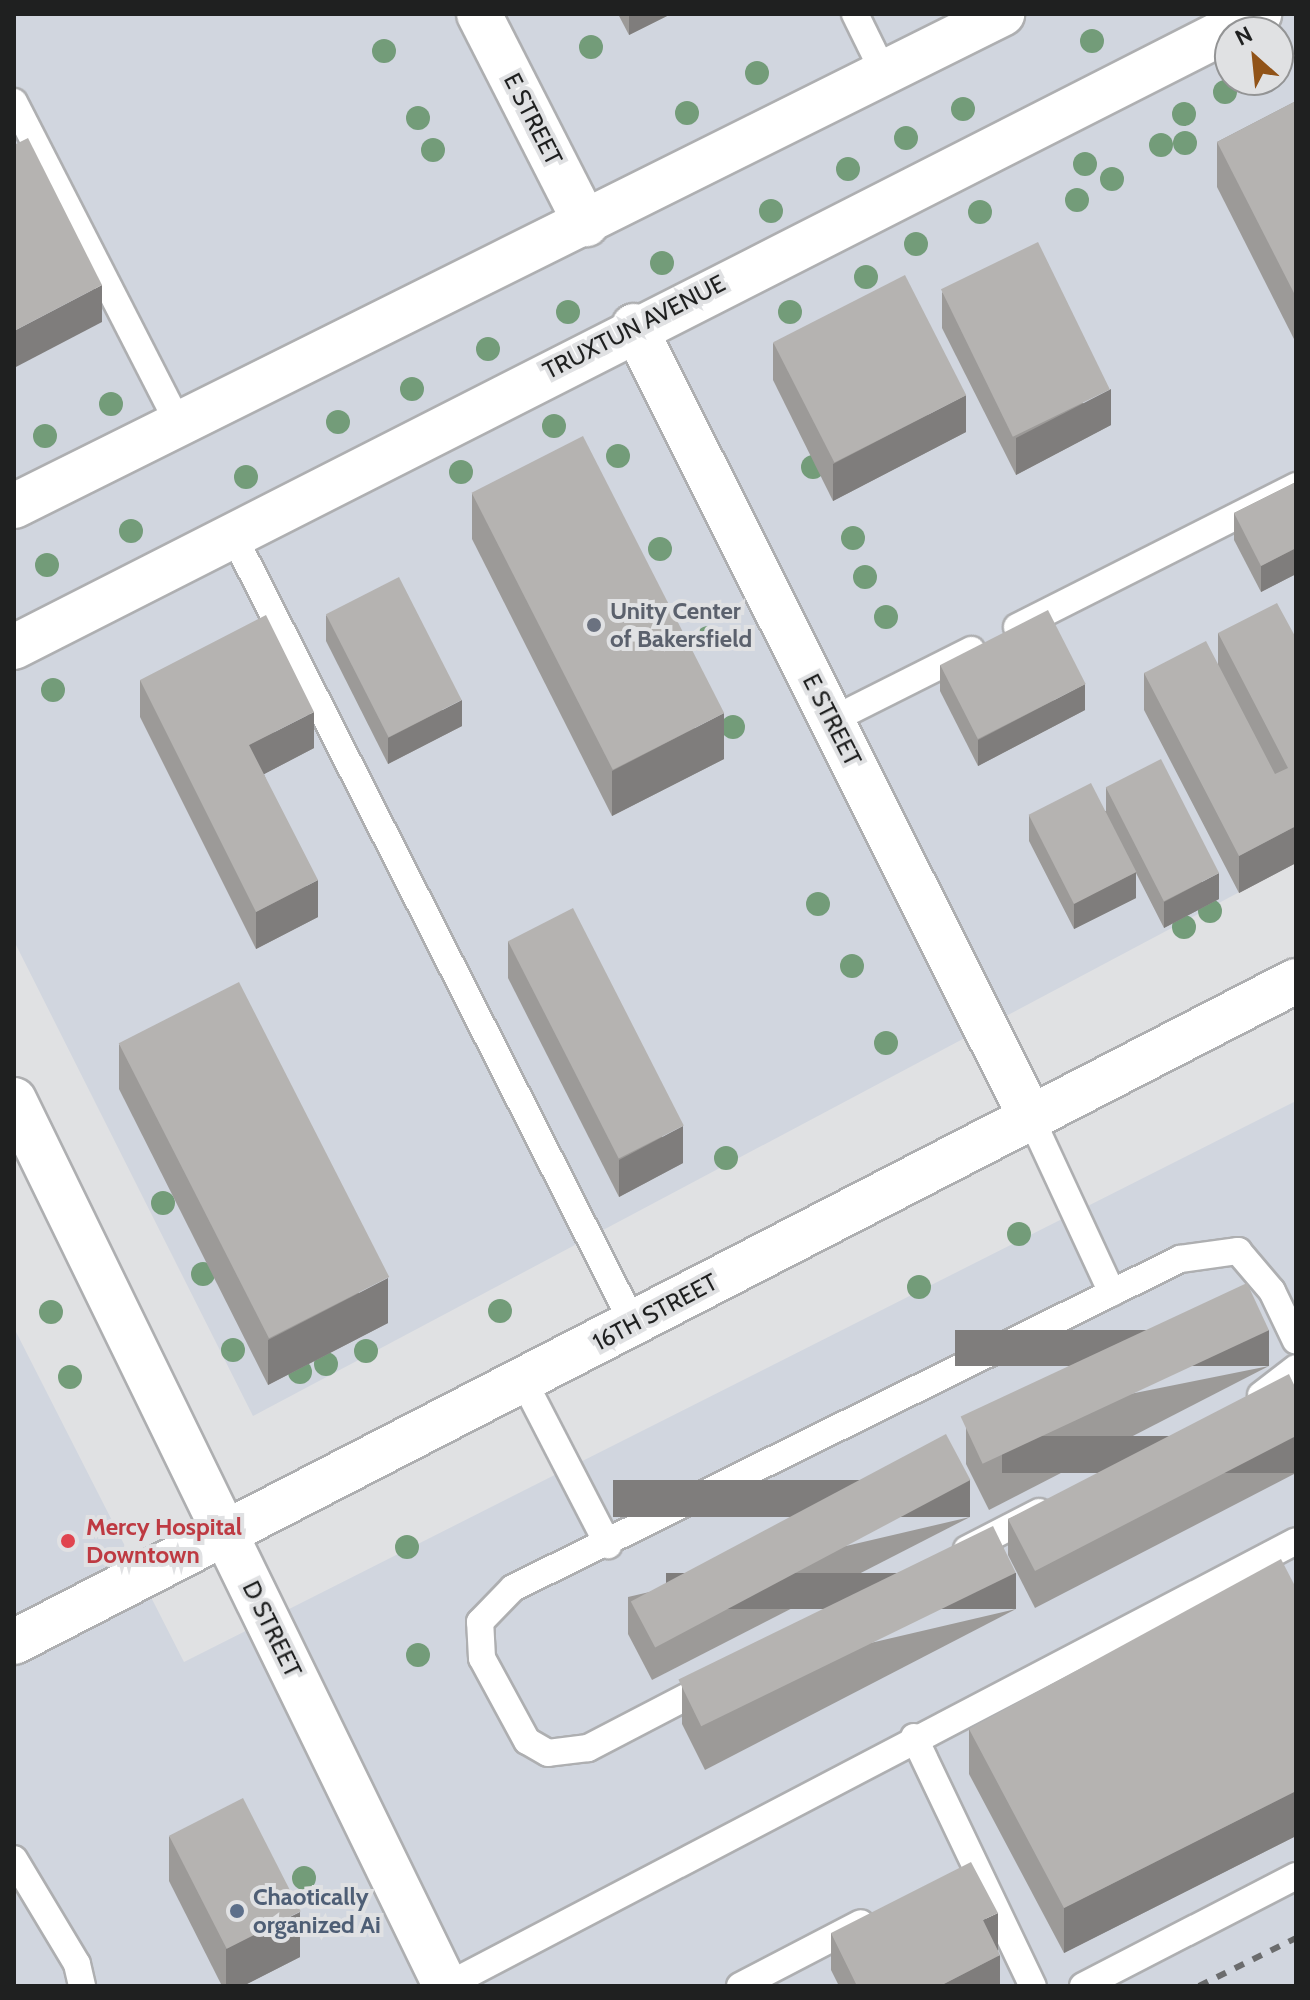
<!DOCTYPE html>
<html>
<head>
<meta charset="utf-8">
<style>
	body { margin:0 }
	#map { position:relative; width:1310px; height:2000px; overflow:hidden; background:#e0e1e3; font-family:Cabin,sans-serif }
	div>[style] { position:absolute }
	.built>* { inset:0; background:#d1d6df }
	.roads { filter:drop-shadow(2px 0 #aeafb1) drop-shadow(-2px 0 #aeafb1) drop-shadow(0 2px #aeafb1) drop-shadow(0 -2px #aeafb1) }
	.service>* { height:26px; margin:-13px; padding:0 13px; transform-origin:13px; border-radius:13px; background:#fff }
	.minor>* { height:44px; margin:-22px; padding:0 22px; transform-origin:22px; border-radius:22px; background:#fff }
	.secondary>* { height:44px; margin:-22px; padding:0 22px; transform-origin:22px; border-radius:22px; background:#fff }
	.rail>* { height:6px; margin-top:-3px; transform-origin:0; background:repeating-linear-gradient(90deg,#6b6c6d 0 10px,transparent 0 20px) }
	.trees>* { width:24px; height:24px; margin:-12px; border-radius:50%; background:#739c79 }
	.wall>* { inset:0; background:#9c9a98 }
	.shaded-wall>* { inset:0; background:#7f7d7c; transform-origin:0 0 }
	.building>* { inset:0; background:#b5b3b1; transform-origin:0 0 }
	.dots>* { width:22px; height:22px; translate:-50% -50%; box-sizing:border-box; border:4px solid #e0e1e3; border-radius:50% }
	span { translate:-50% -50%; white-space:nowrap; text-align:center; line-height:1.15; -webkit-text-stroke:8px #e0e1e3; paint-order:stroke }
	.street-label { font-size:24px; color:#1f2020 }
	.worship-label { font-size:24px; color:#5b616d; font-weight:700 }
	.left { translate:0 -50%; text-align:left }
	.health-label { font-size:24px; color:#be3a42; font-weight:700 }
	.service-label { font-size:24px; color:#4e5e75; font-weight:700 }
	.frame { position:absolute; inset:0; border:16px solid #1f2020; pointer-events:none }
	.north { position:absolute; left:1214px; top:16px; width:80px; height:80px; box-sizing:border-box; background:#e0e1e3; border:2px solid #939495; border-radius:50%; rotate:333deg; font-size:22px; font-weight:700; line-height:32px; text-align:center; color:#1f2020 }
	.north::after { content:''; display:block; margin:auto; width:28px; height:36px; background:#915318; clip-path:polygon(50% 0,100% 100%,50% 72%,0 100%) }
</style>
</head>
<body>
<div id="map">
	<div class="built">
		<i style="clip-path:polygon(evenodd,14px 14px,1296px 14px,1296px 862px,253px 1416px,14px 941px,14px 14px,1230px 32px,1278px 32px,1278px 80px,1230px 80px,1230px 32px)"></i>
		<i style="clip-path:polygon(1296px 1101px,1296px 1986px,14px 1986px,14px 1328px,184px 1662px)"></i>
	</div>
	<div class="roads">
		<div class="service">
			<i style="left:855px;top:14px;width:66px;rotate:63.8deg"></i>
			<i style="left:14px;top:102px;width:363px;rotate:62.9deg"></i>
			<i style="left:232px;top:533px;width:886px;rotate:63.09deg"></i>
			<i style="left:1017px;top:627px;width:313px;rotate:-26.8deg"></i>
			<i style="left:832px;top:720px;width:156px;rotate:-26.7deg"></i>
			<i style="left:1029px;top:1114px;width:197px;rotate:65.1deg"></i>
			<i style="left:523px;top:1380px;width:186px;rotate:62.7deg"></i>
			<i style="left:1261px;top:1395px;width:44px;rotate:-37.6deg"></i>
			<i style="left:967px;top:1549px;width:81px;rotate:-27.2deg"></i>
			<i style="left:713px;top:1683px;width:141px;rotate:152.5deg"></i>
			<i style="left:588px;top:1748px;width:40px;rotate:172.9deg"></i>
			<i style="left:548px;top:1753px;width:24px;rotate:-150deg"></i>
			<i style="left:527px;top:1741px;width:94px;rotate:-118.5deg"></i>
			<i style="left:482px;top:1658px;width:36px;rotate:-93deg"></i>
			<i style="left:480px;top:1622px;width:47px;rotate:-45.9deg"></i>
			<i style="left:513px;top:1588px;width:744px;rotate:-26.25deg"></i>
			<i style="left:1180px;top:1259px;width:59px;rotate:-7.9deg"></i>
			<i style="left:1238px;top:1251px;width:52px;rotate:49.6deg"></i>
			<i style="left:1272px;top:1291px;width:55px;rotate:64.4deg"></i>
			<i style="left:914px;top:1737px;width:276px;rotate:64.5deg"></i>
			<i style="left:14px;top:1859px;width:122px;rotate:59deg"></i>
			<i style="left:77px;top:1964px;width:23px;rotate:77deg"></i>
			<i style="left:446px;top:1986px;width:959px;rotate:-27.63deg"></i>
			<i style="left:740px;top:1986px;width:136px;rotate:-27.5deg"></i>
			<i style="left:1083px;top:1986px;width:240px;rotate:-27.3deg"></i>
		</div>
		<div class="minor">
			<i style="left:479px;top:14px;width:236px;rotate:63deg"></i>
			<i style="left:634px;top:326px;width:881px;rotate:63.38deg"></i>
			<i style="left:14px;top:1100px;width:984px;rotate:64.03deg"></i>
			<i style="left:14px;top:1642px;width:1442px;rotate:-27.28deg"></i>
		</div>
		<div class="secondary">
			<i style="left:14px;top:506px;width:1104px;rotate:-26.47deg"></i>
			<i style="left:14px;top:647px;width:1397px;rotate:-26.95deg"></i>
		</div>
	</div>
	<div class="rail">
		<i style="left:1199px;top:1986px;width:108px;rotate:-26.3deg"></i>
	</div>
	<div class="trees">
		<i style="left:1092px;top:41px"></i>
		<i style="left:591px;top:47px"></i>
		<i style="left:384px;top:51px"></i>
		<i style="left:757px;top:73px"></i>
		<i style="left:1225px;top:92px"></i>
		<i style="left:963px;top:109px"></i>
		<i style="left:687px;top:113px"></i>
		<i style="left:1184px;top:114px"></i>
		<i style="left:418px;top:118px"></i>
		<i style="left:906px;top:138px"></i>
		<i style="left:1185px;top:143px"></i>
		<i style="left:1161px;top:145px"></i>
		<i style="left:433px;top:150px"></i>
		<i style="left:1085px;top:164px"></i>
		<i style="left:848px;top:169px"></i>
		<i style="left:1112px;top:179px"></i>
		<i style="left:1077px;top:200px"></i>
		<i style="left:771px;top:211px"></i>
		<i style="left:980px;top:212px"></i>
		<i style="left:916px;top:244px"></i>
		<i style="left:662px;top:263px"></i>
		<i style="left:866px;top:277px"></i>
		<i style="left:568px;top:312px"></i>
		<i style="left:790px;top:312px"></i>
		<i style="left:488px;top:349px"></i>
		<i style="left:412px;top:389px"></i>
		<i style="left:111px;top:404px"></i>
		<i style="left:338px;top:422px"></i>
		<i style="left:554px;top:426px"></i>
		<i style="left:45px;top:436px"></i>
		<i style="left:618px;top:456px"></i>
		<i style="left:813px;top:467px"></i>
		<i style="left:461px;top:472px"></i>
		<i style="left:246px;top:477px"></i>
		<i style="left:131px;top:531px"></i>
		<i style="left:853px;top:538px"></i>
		<i style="left:660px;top:549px"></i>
		<i style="left:47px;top:565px"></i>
		<i style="left:865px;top:577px"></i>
		<i style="left:886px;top:617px"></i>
		<i style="left:708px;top:638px"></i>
		<i style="left:53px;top:690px"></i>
		<i style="left:733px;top:727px"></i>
		<i style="left:818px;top:904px"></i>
		<i style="left:1210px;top:911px"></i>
		<i style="left:1184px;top:927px"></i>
		<i style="left:852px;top:966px"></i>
		<i style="left:886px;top:1043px"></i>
		<i style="left:726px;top:1158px"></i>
		<i style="left:163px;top:1203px"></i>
		<i style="left:1019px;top:1234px"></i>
		<i style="left:203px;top:1274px"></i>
		<i style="left:919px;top:1287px"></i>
		<i style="left:500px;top:1311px"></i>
		<i style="left:51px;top:1312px"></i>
		<i style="left:233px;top:1350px"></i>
		<i style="left:366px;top:1351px"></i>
		<i style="left:326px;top:1364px"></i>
		<i style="left:300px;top:1372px"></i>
		<i style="left:70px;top:1377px"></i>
		<i style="left:407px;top:1547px"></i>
		<i style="left:418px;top:1655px"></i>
		<i style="left:304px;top:1878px"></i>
	</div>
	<div class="wall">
		<i style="clip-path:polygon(618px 14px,671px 14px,629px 35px)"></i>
		<i style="clip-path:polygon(1296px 101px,1296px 343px,1217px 187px,1217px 142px)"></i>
		<i style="clip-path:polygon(942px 292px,1111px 425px,1016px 475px,942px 328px)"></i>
		<i style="clip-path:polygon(773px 343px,966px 432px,833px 501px,773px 380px)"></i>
		<i style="clip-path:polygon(1296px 482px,1296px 574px,1261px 592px,1234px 540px,1234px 513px)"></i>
		<i style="clip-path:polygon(472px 493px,724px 759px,612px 816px,472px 539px)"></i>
		<i style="clip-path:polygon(326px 615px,462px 726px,388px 764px,326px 641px)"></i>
		<i style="clip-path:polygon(1218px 633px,1296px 638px,1296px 863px,1239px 893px,1144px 710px,1144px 673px,1218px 665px)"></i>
		<i style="clip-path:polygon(940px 665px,1085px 710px,978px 766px,940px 691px)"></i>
		<i style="clip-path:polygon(140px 680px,314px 748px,264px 774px,318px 917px,256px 949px,140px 717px)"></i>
		<i style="clip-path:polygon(1106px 787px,1219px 899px,1164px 928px,1136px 873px,1136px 898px,1074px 929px,1029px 841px,1029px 815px,1106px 811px)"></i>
		<i style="clip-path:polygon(508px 941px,683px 1163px,619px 1197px,508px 978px)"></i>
		<i style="clip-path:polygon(119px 1044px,388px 1323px,268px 1385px,119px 1089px)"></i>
		<i style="clip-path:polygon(1269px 1366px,989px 1510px,966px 1464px,966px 1427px)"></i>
		<i style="clip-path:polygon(1296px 1389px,1296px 1473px,1035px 1608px,1008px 1555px,1008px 1519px)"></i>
		<i style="clip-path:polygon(970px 1517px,652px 1680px,628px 1634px,628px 1597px)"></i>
		<i style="clip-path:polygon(1296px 1588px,1296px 1836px,1064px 1953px,969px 1774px,969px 1729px)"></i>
		<i style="clip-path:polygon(1016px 1609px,705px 1770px,682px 1724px,682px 1687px)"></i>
		<i style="clip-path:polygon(169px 1836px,300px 1957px,243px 1986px,222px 1986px,169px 1881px)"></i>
		<i style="clip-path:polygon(831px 1933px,998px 1950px,1000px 1986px,839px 1986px,831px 1970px)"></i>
	</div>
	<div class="shaded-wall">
		<i style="clip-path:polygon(629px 14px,671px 14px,629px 35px)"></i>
		<i style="clip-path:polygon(102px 285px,102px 322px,14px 368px,14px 331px)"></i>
		<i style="clip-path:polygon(1111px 389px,1111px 425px,1016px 475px,1016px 438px)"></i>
		<i style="clip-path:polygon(966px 395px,966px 432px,833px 501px,833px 464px)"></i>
		<i style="clip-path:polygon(1296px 548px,1296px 574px,1261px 592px,1261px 566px)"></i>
		<i style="clip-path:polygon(1085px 684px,1085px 710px,978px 766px,978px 740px)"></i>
		<i style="clip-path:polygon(462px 700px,462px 726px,388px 764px,388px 738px)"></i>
		<i style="clip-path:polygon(314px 712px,314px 748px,249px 782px,249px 745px)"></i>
		<i style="clip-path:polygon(724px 713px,724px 759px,612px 816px,612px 771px)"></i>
		<i style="clip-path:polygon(1296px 826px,1296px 863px,1239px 893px,1239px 856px)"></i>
		<i style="clip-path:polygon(1136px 872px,1136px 898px,1074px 929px,1074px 903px)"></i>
		<i style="clip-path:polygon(1219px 873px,1219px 899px,1164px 928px,1164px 902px)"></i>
		<i style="clip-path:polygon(318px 880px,318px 917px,256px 949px,256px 912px)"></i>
		<i style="clip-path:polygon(683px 1126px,683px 1163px,619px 1197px,619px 1160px)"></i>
		<i style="clip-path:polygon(388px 1278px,388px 1323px,268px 1385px,268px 1340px)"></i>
		<i style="left:1269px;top:1330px;width:36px;height:314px;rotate:90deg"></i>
		<i style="left:1296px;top:1436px;width:37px;height:294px;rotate:90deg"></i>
		<i style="left:970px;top:1480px;width:37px;height:357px;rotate:90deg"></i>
		<i style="left:1016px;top:1573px;width:36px;height:350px;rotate:90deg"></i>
		<i style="clip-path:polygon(1296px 1791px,1296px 1836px,1064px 1953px,1064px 1908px)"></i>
		<i style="clip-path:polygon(300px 1912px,300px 1957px,243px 1986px,226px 1986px,226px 1949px)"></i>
		<i style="clip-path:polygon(998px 1913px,998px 1950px,983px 1956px,983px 1920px)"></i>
		<i style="clip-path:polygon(1000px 1955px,1000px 1986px,940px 1986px)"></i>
	</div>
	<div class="building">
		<i style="clip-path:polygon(1296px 101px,1296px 297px,1217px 142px)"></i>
		<i style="clip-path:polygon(28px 138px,102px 285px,14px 331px,14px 145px)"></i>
		<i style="left:1038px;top:242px;width:164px;height:108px;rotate:64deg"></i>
		<i style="left:905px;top:275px;width:135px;height:148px;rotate:63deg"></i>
		<i style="left:583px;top:436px;width:311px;height:125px;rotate:63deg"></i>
		<i style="clip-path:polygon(1296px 482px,1296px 548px,1261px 566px,1234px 513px)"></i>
		<i style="left:399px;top:577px;width:138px;height:82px;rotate:63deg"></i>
		<i style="clip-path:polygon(1277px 603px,1296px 638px,1296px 826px,1239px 856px,1144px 673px,1206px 641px,1275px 774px,1288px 768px,1218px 633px)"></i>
		<i style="left:1048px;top:610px;width:83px;height:121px;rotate:63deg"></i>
		<i style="clip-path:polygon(266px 615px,314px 712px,249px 745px,318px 880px,256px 912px,140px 680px)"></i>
		<i style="left:1161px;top:759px;width:128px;height:62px;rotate:63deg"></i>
		<i style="left:1091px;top:783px;width:100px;height:70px;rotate:63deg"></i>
		<i style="left:573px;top:908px;width:244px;height:73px;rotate:63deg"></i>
		<i style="left:239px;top:982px;width:331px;height:135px;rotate:63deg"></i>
		<i style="left:1247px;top:1283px;width:52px;height:316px;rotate:65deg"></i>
		<i style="clip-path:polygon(1289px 1374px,1296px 1389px,1296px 1436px,1035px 1571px,1008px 1519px)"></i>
		<i style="left:946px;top:1434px;width:52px;height:357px;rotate:62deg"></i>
		<i style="left:993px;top:1526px;width:52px;height:350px;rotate:64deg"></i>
		<i style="clip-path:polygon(1281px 1559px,1296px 1588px,1296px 1791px,1064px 1908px,969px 1729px)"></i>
		<i style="left:243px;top:1798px;width:127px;height:83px;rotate:63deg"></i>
		<i style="clip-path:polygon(971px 1862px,998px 1913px,983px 1920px,1000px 1955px,940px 1986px,857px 1986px,831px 1933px)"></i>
	</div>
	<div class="dots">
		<i style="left:594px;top:625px;background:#6b7280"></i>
		<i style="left:68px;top:1541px;background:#e0444e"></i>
		<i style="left:237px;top:1911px;background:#5c6f8a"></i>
	</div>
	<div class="street-label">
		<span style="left:533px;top:119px;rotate:63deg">E STREET</span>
		<span style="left:634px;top:327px;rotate:-27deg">TRUXTUN AVENUE</span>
		<span style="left:832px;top:720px;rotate:63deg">E STREET</span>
		<span style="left:655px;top:1312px;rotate:-28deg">16TH STREET</span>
		<span style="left:272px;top:1629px;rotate:64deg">D STREET</span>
	</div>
	<div class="worship-label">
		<span class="left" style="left:610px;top:625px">Unity Center<br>of Bakersfield</span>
	</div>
	<div class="health-label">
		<span class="left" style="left:86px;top:1541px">Mercy Hospital<br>Downtown</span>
	</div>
	<div class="service-label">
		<span class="left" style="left:253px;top:1911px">Chaotically<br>organized Ai</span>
	</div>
	<div class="frame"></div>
	<div class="north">N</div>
</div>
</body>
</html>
